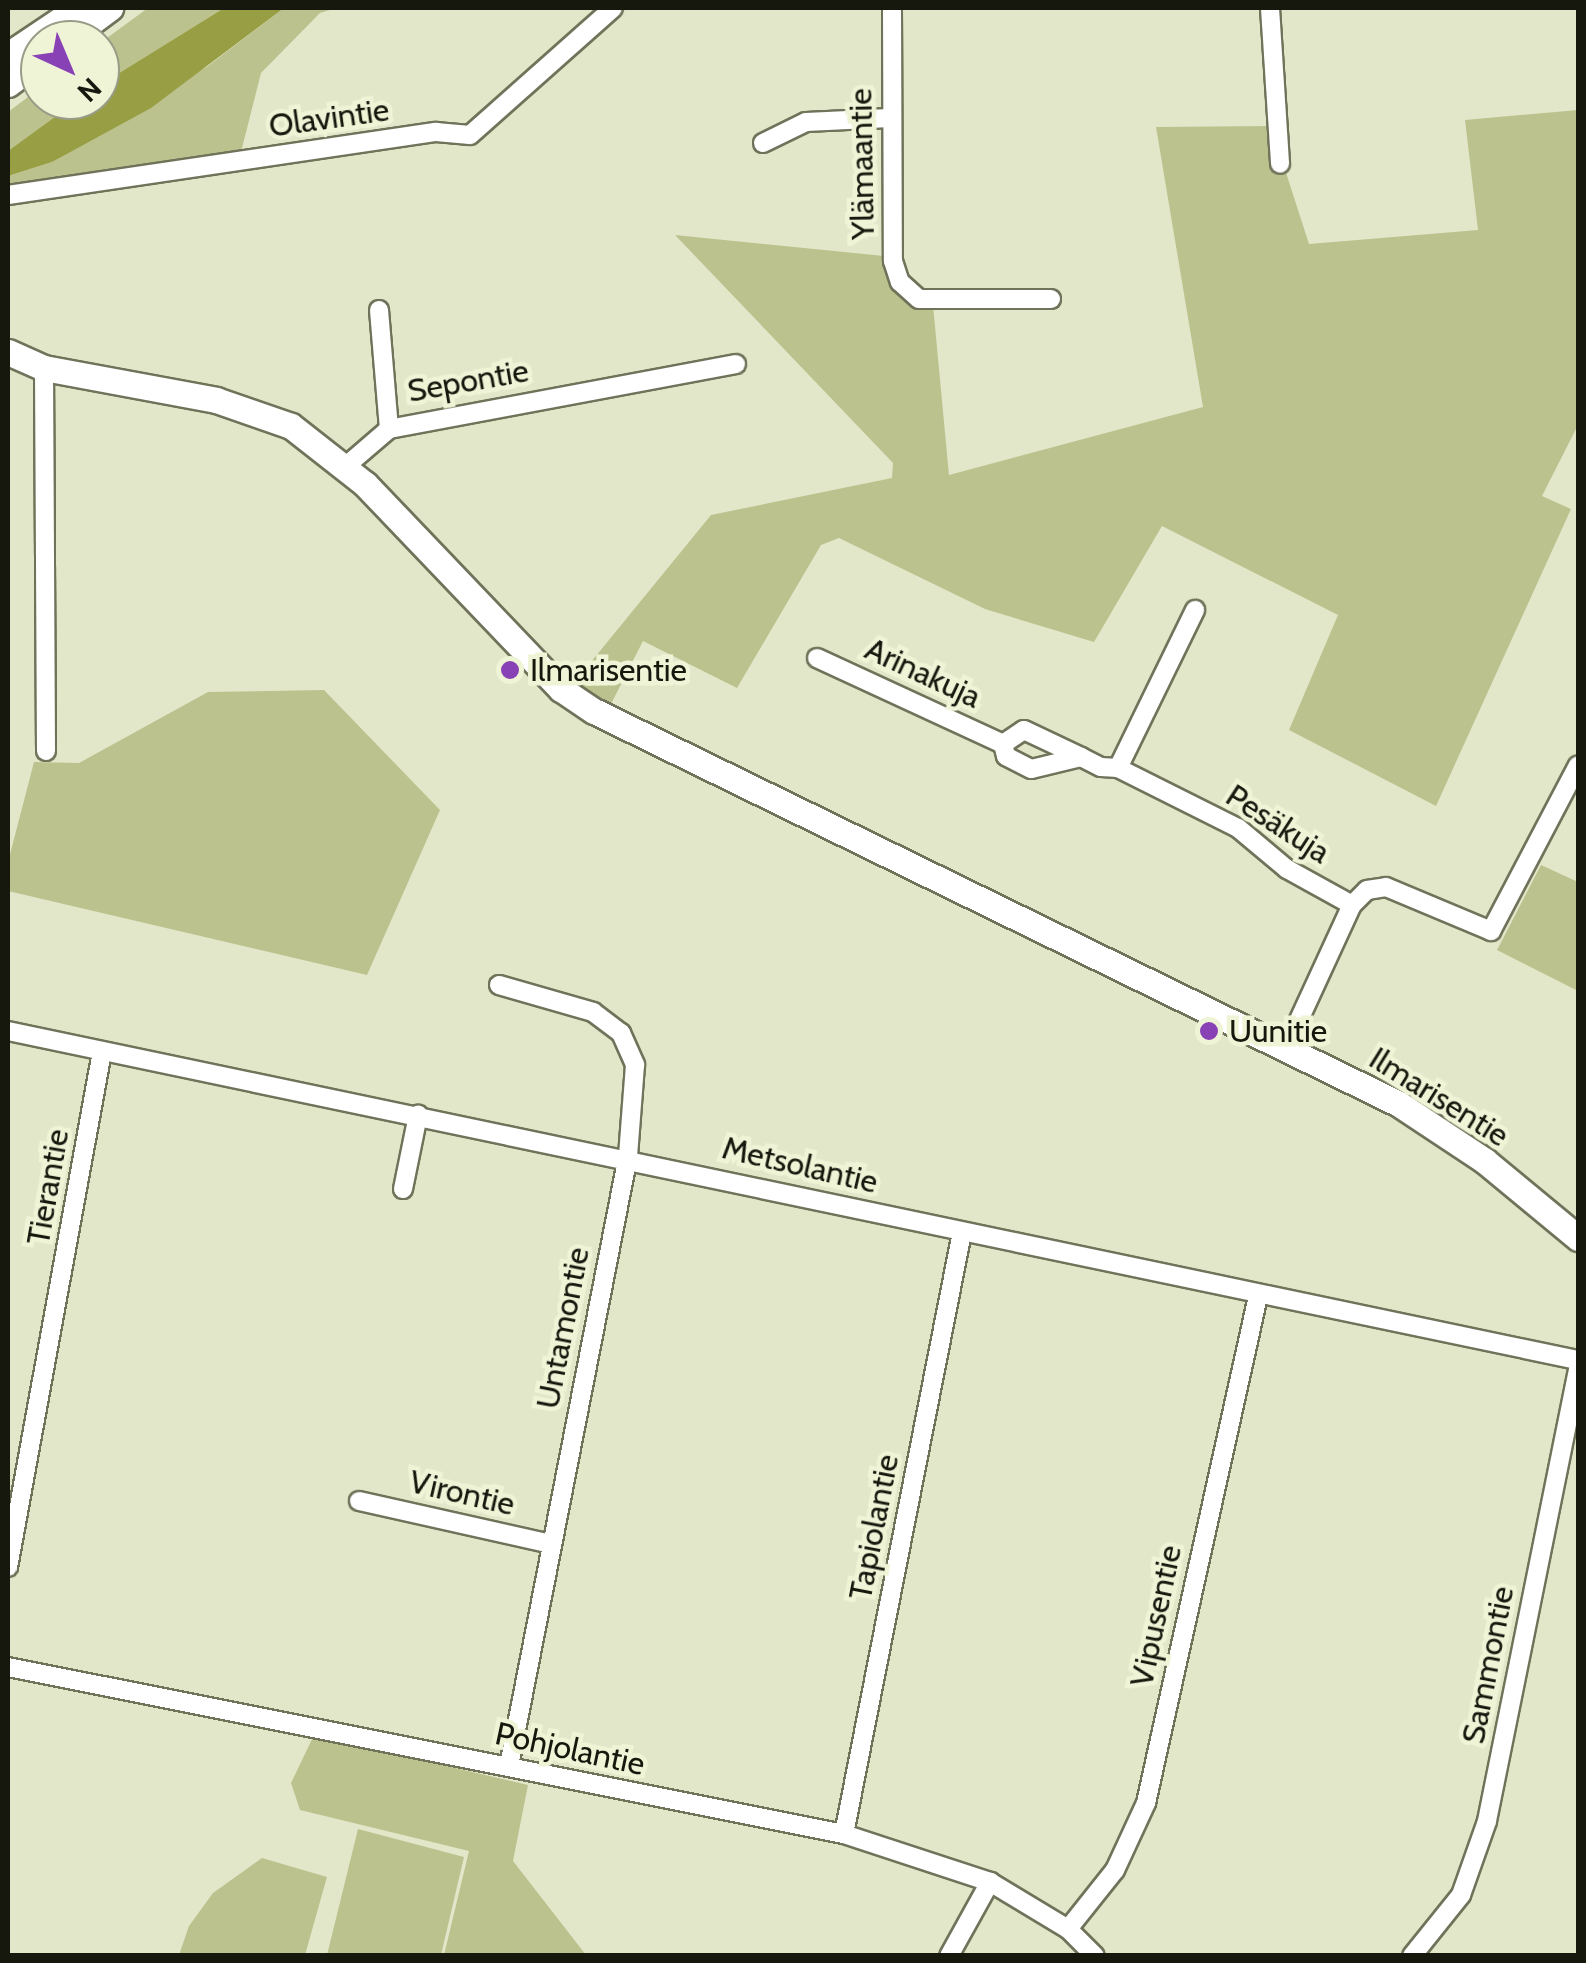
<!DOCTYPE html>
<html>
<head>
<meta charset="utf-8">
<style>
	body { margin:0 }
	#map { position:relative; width:1586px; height:1963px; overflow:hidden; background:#e3e7ca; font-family:Cabin,sans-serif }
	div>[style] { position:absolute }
	.green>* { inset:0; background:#bcc28e }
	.water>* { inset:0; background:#979e44 }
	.roads { filter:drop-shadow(2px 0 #70735a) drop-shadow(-2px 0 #70735a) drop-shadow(0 2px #70735a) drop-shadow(0 -2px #70735a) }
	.street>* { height:18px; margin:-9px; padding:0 9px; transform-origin:9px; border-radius:9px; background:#fff }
	.secondary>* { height:25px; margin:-12.5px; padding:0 12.5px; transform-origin:12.5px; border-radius:12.5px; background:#fff }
	.dots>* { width:28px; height:28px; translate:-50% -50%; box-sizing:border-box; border:5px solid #f0f4d7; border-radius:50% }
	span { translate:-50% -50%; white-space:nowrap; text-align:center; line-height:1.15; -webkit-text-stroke:9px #f0f4d7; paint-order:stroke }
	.street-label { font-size:32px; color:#16170d }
	.poi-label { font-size:32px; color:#16170d }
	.left { translate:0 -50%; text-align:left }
	.frame { position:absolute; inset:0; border:10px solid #16170d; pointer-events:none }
	.north { position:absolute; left:20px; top:20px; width:100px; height:100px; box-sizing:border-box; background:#f0f4d7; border:2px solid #999c86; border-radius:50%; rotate:136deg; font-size:28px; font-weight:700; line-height:40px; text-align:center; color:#16170d }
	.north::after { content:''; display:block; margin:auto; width:35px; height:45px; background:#8842b5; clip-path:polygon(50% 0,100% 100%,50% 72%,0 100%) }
</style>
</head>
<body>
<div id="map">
	<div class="green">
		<i style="clip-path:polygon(148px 8px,224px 8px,100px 85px,100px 43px)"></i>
		<i style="clip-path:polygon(284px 8px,336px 8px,320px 13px,261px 73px,241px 152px,8px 195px,8px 176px,52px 162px,208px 66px)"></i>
		<i style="clip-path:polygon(40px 88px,40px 100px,78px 100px,8px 151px,8px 112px)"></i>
		<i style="clip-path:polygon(1578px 110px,1578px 425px,1542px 496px,1571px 509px,1436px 806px,1289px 730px,1338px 615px,1162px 526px,1094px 642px,985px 609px,839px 538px,821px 545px,737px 688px,643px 641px,611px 704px,573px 684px,711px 515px,892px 478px,893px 463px,675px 235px,884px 256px,891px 285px,915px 306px,933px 305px,949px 475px,1203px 407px,1156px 127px,1271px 126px,1309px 244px,1478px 230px,1465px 120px)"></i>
		<i style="clip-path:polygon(324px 690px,440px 810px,367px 975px,8px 891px,8px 862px,34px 762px,79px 763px,208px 692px)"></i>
		<i style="clip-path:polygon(1541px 865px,1578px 882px,1578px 991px,1497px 950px)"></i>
		<i style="clip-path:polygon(314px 1735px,528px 1785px,513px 1861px,586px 1955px,444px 1955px,469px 1851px,300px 1810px,291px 1783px)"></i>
		<i style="clip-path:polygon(358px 1829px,464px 1857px,441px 1955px,327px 1955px)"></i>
		<i style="clip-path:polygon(262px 1858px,327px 1877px,305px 1955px,179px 1955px,189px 1926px,213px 1893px)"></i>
	</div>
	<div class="water">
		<i style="clip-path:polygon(224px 8px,284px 8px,151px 108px,52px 162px,8px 176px,8px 151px,78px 100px,100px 100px,100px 85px)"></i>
	</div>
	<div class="roads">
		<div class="street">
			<i style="left:892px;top:8px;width:253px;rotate:89.8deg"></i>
			<i style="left:893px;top:261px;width:22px;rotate:72deg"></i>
			<i style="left:900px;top:282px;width:25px;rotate:42deg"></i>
			<i style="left:919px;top:299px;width:132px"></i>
			<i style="left:1270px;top:8px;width:156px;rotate:86.3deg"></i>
			<i style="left:763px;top:143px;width:48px;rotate:-26deg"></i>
			<i style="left:806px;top:122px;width:84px;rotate:-2.7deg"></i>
			<i style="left:8px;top:195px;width:433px;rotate:-8.4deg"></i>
			<i style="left:436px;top:132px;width:34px;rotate:5deg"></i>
			<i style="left:470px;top:135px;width:191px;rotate:-41.6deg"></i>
			<i style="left:379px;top:310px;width:119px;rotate:85.2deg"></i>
			<i style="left:44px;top:368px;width:383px;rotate:89.7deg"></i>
			<i style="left:346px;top:466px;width:57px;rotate:-40.7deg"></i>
			<i style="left:389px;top:429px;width:353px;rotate:-10.6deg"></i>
			<i style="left:817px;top:658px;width:205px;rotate:24.8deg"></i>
			<i style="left:1081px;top:757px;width:51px;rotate:166.5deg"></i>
			<i style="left:1031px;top:769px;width:28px;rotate:-153deg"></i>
			<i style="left:1006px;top:756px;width:12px;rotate:-104deg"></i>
			<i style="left:1003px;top:744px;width:25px;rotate:-34deg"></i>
			<i style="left:1024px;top:730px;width:63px;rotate:25.3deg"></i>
			<i style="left:1081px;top:757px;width:22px;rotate:27deg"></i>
			<i style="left:1101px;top:767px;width:17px;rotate:3deg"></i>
			<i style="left:1118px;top:768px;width:134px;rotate:26.6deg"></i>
			<i style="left:1238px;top:828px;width:64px;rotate:39.9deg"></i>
			<i style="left:1287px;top:869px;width:74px;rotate:29deg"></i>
			<i style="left:1118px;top:768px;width:176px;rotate:-64deg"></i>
			<i style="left:499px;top:985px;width:98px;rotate:16deg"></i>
			<i style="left:593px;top:1012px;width:35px;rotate:37deg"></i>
			<i style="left:621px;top:1033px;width:35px;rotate:66deg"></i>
			<i style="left:635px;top:1065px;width:91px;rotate:94.4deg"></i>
			<i style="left:628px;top:1156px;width:621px;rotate:101.04deg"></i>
			<i style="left:8px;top:1031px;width:1604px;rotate:11.84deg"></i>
			<i style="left:1287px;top:1046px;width:155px;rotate:-65.3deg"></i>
			<i style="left:1352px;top:905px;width:21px;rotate:-45deg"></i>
			<i style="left:1367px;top:890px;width:19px;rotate:-9deg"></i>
			<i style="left:1386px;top:887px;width:114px;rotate:22.7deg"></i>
			<i style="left:1491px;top:931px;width:187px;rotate:-62.3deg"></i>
			<i style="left:403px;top:1189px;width:76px;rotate:-78.5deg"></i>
			<i style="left:359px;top:1501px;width:197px;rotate:12.6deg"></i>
			<i style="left:8px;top:1567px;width:524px;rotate:-79.66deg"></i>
			<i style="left:8px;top:1667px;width:853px;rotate:11.3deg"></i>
			<i style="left:844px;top:1834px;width:154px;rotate:18.2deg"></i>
			<i style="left:990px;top:1882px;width:91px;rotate:31.1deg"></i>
			<i style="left:1068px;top:1929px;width:38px;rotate:45deg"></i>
			<i style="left:844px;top:1834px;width:613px;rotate:-78.91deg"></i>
			<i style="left:1068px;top:1929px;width:75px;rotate:-51.5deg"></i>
			<i style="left:1115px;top:1870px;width:74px;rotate:-65.2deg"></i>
			<i style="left:1146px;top:1803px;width:519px;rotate:-77.54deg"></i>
			<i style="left:949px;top:1956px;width:85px;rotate:-61deg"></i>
			<i style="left:1412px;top:1956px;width:78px;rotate:-51.2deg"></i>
			<i style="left:1461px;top:1895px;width:78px;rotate:-70.6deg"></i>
			<i style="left:1487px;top:1821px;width:462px;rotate:-78.6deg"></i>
		</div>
		<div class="secondary">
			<i style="left:67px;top:40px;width:54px;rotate:-36.7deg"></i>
			<i style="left:8px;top:55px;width:84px;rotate:-33.9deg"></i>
			<i style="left:8px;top:84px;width:40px;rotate:-37deg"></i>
			<i style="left:8px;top:352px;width:39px;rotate:24deg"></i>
			<i style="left:44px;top:368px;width:175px;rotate:10.5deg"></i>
			<i style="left:216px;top:400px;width:79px;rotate:19.1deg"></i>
			<i style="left:291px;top:426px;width:94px;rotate:38.1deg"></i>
			<i style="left:365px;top:484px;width:284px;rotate:46.3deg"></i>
			<i style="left:561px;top:689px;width:40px;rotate:34deg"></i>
			<i style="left:594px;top:711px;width:896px;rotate:26.02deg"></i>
			<i style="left:1399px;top:1104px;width:103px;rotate:33.5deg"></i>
			<i style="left:1485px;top:1161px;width:121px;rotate:39.6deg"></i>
		</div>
	</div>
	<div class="dots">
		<i style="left:510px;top:670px;background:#8842b5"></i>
		<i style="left:1209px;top:1031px;background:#8842b5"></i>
	</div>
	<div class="street-label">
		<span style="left:329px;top:118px;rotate:-8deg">Olavintie</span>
		<span style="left:862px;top:164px;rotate:-91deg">Ylämaantie</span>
		<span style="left:468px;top:381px;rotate:-10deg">Sepontie</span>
		<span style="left:923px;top:673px;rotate:25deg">Arinakuja</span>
		<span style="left:1278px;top:824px;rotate:33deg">Pesäkuja</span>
		<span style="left:1439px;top:1097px;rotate:32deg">Ilmarisentie</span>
		<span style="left:800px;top:1165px;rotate:13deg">Metsolantie</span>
		<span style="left:48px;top:1187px;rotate:-80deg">Tierantie</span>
		<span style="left:563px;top:1328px;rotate:-79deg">Untamontie</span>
		<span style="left:462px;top:1493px;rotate:13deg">Virontie</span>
		<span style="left:874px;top:1527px;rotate:-79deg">Tapiolantie</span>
		<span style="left:1156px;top:1616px;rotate:-78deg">Vipusentie</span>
		<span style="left:1488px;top:1665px;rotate:-79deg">Sammontie</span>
		<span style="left:570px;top:1749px;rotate:12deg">Pohjolantie</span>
	</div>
	<div class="poi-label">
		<span class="left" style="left:530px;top:670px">Ilmarisentie</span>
		<span class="left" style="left:1229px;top:1031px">Uunitie</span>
	</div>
	<div class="frame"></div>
	<div class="north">N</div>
</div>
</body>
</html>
